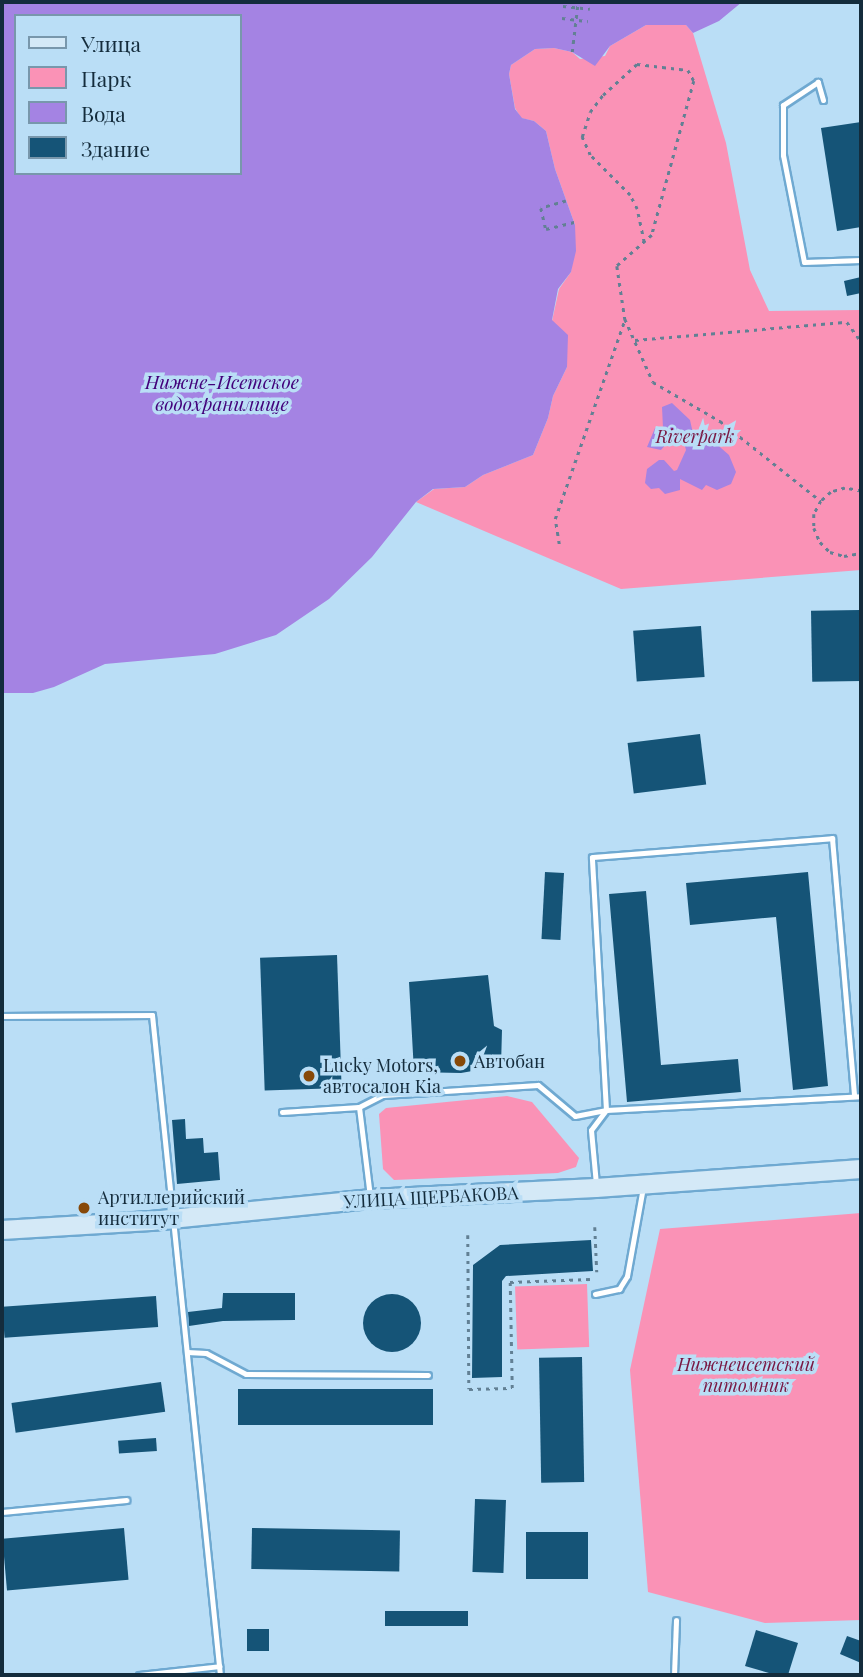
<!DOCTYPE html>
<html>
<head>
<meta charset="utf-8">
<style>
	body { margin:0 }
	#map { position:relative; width:863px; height:1677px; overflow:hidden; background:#badef6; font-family:"Playfair Display",serif }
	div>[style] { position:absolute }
	.green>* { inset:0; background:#fa92b6; transform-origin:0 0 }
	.water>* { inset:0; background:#a483e3 }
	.building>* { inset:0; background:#155477; transform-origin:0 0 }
	.round { border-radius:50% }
	.path>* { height:2.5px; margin-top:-1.25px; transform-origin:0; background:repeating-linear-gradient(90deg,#628094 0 3.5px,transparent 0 8.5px) }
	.roads { filter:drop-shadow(2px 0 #6fa9d1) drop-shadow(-2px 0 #6fa9d1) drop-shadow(0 2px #6fa9d1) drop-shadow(0 -2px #6fa9d1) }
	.lane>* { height:5px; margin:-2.5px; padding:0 2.5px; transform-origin:2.5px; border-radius:2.5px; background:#fff }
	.primary>* { height:18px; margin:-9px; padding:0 9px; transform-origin:9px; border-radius:9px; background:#d4e9f7 }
	.dots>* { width:19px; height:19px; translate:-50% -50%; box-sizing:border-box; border:4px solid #badef6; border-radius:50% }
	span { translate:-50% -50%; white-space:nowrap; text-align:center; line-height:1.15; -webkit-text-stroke:7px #badef6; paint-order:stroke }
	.park-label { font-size:18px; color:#791743; font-style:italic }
	.poi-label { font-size:18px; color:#142c3c }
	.left { translate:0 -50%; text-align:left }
	.street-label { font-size:18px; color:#142c3c }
	.water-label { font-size:19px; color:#42027b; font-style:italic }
	.frame { position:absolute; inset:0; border:4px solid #142c3c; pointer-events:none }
	.legend { position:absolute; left:14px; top:14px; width:228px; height:161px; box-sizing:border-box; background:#badef6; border:2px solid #7897ac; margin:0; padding:9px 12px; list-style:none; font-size:21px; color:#142c3c }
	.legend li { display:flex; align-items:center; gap:14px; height:35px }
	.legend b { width:35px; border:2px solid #7897ac }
</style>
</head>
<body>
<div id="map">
	<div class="green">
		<i style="clip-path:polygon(646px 25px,686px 25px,693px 33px,726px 143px,750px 270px,769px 311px,861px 310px,861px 570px,621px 589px,416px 502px,434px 489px,465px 487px,483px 475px,533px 455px,548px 418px,553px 396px,567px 367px,552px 321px,559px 289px,571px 272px,575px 225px,555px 169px,546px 131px,534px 121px,521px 118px,515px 108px,509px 74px,511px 65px,535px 49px,554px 48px,572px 52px,580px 59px,605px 56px,610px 46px)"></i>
		<i style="clip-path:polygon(507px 1096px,532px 1102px,579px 1158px,576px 1167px,558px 1173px,394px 1180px,383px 1169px,379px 1114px,386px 1108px)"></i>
		<i style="clip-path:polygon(861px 1213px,861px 1620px,765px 1623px,648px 1592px,630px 1370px,660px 1229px)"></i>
		<i style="left:587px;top:1284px;width:63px;height:72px;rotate:88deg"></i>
	</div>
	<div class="water">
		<i style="clip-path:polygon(evenodd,2px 2px,742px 2px,719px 21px,693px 33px,686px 25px,646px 25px,610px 46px,595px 66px,572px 52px,554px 48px,535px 49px,511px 65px,509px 74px,515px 109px,522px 118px,534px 121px,546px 131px,555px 169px,575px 225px,576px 251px,571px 272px,558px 289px,552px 320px,568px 335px,567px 367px,553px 396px,548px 418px,533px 455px,483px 475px,465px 487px,433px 489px,416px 502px,372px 557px,329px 599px,276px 635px,215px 654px,105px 664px,54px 687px,33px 693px,2px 693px,2px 2px,16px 16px,240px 16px,240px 173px,16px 173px,16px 16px)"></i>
		<i style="clip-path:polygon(672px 403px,690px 420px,694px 438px,713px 441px,729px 455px,736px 472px,731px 484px,717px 490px,706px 485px,702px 490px,680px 479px,680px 490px,665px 494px,659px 488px,651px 489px,645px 483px,647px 469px,659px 460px,664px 460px,674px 471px,677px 470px,686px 450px,683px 439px,679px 437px,665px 437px,666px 444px,661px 450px,647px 447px,655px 428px,663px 428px,662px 407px)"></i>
	</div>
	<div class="building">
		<i style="clip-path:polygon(861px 122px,861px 227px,837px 231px,821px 128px)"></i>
		<i style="clip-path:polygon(861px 277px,861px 293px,847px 296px,844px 281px)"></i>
		<i style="left:860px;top:610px;width:71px;height:49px;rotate:89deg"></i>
		<i style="left:701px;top:626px;width:51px;height:68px;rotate:86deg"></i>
		<i style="left:700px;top:734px;width:51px;height:73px;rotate:83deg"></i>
		<i style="left:545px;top:872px;width:19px;height:67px;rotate:3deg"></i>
		<i style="clip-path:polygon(808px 872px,828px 1086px,793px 1090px,776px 917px,690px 925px,686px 883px)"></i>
		<i style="clip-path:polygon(646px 891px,661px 1065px,738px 1059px,741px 1092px,627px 1102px,609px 894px)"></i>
		<i style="left:337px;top:955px;width:133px;height:77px;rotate:88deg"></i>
		<i style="clip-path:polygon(488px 975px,494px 1026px,502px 1030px,501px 1066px,461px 1073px,414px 1072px,409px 982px)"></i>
		<i style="clip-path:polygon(185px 1119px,186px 1139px,203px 1138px,204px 1153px,218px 1152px,220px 1180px,177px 1184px,172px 1120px)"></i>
		<i style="clip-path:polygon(591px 1240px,593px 1271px,506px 1276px,502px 1281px,502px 1377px,472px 1378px,473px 1265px,500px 1245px)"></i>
		<i style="clip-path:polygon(223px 1293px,295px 1293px,295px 1320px,223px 1321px,189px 1326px,188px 1312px,222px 1308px)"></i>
		<i class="round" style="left:363px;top:1294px;width:58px;height:58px"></i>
		<i style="left:156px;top:1296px;width:31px;height:154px;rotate:86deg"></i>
		<i style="left:582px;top:1357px;width:125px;height:43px;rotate:89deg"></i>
		<i style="left:161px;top:1382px;width:30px;height:151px;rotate:82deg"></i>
		<i style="left:433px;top:1389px;width:36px;height:195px;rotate:90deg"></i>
		<i style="left:156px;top:1438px;width:13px;height:38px;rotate:86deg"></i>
		<i style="left:475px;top:1499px;width:31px;height:73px;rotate:2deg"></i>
		<i style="left:124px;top:1528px;width:52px;height:122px;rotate:85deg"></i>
		<i style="left:252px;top:1528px;width:148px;height:41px;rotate:1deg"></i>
		<i style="left:526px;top:1532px;width:62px;height:47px"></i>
		<i style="left:468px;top:1611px;width:15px;height:83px;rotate:90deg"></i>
		<i style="left:247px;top:1629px;width:22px;height:22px"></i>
		<i style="clip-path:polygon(756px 1630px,798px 1643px,788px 1675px,776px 1675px,745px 1666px)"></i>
		<i style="clip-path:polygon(847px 1636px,861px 1641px,861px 1663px,840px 1654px)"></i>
	</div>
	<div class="path">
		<i style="left:563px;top:6px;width:27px;rotate:6deg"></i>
		<i style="left:562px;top:18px;width:26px;rotate:7deg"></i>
		<i style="left:572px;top:52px;width:50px;rotate:-83.2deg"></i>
		<i style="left:566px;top:201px;width:26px;rotate:164deg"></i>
		<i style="left:541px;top:208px;width:22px;rotate:77deg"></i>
		<i style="left:546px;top:229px;width:29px;rotate:-14deg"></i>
		<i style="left:644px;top:242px;width:34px;rotate:-102deg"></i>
		<i style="left:637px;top:209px;width:16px;rotate:-117deg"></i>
		<i style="left:630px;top:195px;width:57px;rotate:-135deg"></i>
		<i style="left:590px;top:155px;width:20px;rotate:-114deg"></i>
		<i style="left:582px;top:137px;width:26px;rotate:-72deg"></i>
		<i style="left:590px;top:112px;width:21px;rotate:-53deg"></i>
		<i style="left:603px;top:95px;width:46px;rotate:-42.4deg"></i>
		<i style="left:637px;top:64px;width:51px;rotate:6.7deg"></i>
		<i style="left:688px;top:70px;width:13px;rotate:61deg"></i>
		<i style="left:694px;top:81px;width:160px;rotate:105.3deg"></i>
		<i style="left:652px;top:235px;width:47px;rotate:138.5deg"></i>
		<i style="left:617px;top:266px;width:54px;rotate:81.4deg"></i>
		<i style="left:625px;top:319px;width:69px;rotate:66deg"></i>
		<i style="left:653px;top:382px;width:78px;rotate:30.2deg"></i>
		<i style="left:720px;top:421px;width:129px;rotate:38.4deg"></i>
		<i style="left:635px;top:340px;width:213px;rotate:-4.9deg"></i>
		<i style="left:847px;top:322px;width:24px;rotate:54deg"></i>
		<i style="left:861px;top:491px;width:16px;rotate:-169deg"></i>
		<i style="left:845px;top:488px;width:15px;rotate:164deg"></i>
		<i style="left:831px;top:492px;width:13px;rotate:138deg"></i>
		<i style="left:821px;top:501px;width:15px;rotate:118deg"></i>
		<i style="left:814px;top:514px;width:14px;rotate:90deg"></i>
		<i style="left:814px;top:528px;width:15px;rotate:67deg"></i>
		<i style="left:820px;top:542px;width:14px;rotate:45deg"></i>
		<i style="left:830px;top:552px;width:15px;rotate:16deg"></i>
		<i style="left:844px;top:556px;width:17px;rotate:-10deg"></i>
		<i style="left:559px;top:544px;width:25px;rotate:-99deg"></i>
		<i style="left:555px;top:519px;width:212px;rotate:-70.7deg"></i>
		<i style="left:595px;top:1227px;width:45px;rotate:87.5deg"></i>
		<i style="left:468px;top:1235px;width:154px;rotate:89.6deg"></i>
		<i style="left:469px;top:1389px;width:43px;rotate:-1.3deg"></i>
		<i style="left:512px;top:1388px;width:106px;rotate:-91.1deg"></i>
		<i style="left:510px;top:1282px;width:80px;rotate:-2.1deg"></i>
	</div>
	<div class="roads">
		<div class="lane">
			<i style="left:823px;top:100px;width:19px;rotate:-106deg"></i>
			<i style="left:818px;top:82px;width:42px;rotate:146.7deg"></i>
			<i style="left:783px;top:105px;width:50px;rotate:90deg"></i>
			<i style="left:783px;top:155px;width:109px;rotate:78.9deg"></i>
			<i style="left:804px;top:262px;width:57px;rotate:-2deg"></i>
			<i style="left:2px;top:1016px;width:150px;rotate:-0.4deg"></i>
			<i style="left:152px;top:1015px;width:663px;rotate:84.12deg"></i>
			<i style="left:359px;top:1107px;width:91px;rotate:83deg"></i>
			<i style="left:282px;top:1112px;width:77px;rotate:-3.7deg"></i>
			<i style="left:359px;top:1107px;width:27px;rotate:-27deg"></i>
			<i style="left:383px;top:1095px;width:155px;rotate:-3.7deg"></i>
			<i style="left:538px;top:1085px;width:48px;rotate:40deg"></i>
			<i style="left:575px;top:1116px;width:32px;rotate:-11deg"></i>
			<i style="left:606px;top:1110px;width:255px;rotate:-3.1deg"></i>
			<i style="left:596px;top:1184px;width:54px;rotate:-95.3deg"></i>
			<i style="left:591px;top:1130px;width:25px;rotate:-53deg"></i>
			<i style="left:606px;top:1110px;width:253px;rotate:-93.2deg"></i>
			<i style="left:592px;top:857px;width:241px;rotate:-4.5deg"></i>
			<i style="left:832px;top:838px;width:259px;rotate:85.1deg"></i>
			<i style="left:595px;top:1294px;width:25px;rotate:-12deg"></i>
			<i style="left:619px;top:1289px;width:15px;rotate:-58deg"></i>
			<i style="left:627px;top:1276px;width:90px;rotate:-79.8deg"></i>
			<i style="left:187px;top:1352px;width:19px;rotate:3deg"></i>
			<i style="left:206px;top:1353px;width:45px;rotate:27.7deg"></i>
			<i style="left:246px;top:1374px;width:182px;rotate:0.3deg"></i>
			<i style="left:2px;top:1512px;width:125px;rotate:-5.5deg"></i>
			<i style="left:139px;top:1675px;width:81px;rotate:-6.3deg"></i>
			<i style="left:674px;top:1675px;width:55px;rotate:-87.9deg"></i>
		</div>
		<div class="primary">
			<i style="left:2px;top:1230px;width:149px;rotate:-3.5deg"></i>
			<i style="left:151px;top:1221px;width:220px;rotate:-5.7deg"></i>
			<i style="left:370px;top:1199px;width:226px;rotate:-2.8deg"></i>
			<i style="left:596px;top:1188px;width:266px;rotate:-4.1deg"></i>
		</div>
	</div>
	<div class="dots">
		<i style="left:460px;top:1061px;background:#874909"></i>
		<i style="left:309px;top:1076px;background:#874909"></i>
		<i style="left:84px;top:1208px;background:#874909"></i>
	</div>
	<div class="park-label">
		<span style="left:695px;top:436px">Riverpark</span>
		<span style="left:746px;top:1375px">Нижнеисетский<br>питомник</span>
	</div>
	<div class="poi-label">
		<span class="left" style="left:474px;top:1061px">Автобан</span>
		<span class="left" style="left:323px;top:1076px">Lucky Motors,<br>автосалон Kia</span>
		<span class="left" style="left:98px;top:1208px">Артиллерийский<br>институт</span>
	</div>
	<div class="street-label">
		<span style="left:431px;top:1197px;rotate:-3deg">УЛИЦА ЩЕРБАКОВА</span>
	</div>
	<div class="water-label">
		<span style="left:222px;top:393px">Нижне-Исетское<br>водохранилище</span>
	</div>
	<div class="frame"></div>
	<ul class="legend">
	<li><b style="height:9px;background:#d4e9f7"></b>Улица</li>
	<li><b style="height:19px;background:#fa92b6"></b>Парк</li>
	<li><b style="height:19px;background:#a483e3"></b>Вода</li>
	<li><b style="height:19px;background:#155477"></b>Здание</li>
	</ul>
</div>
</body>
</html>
